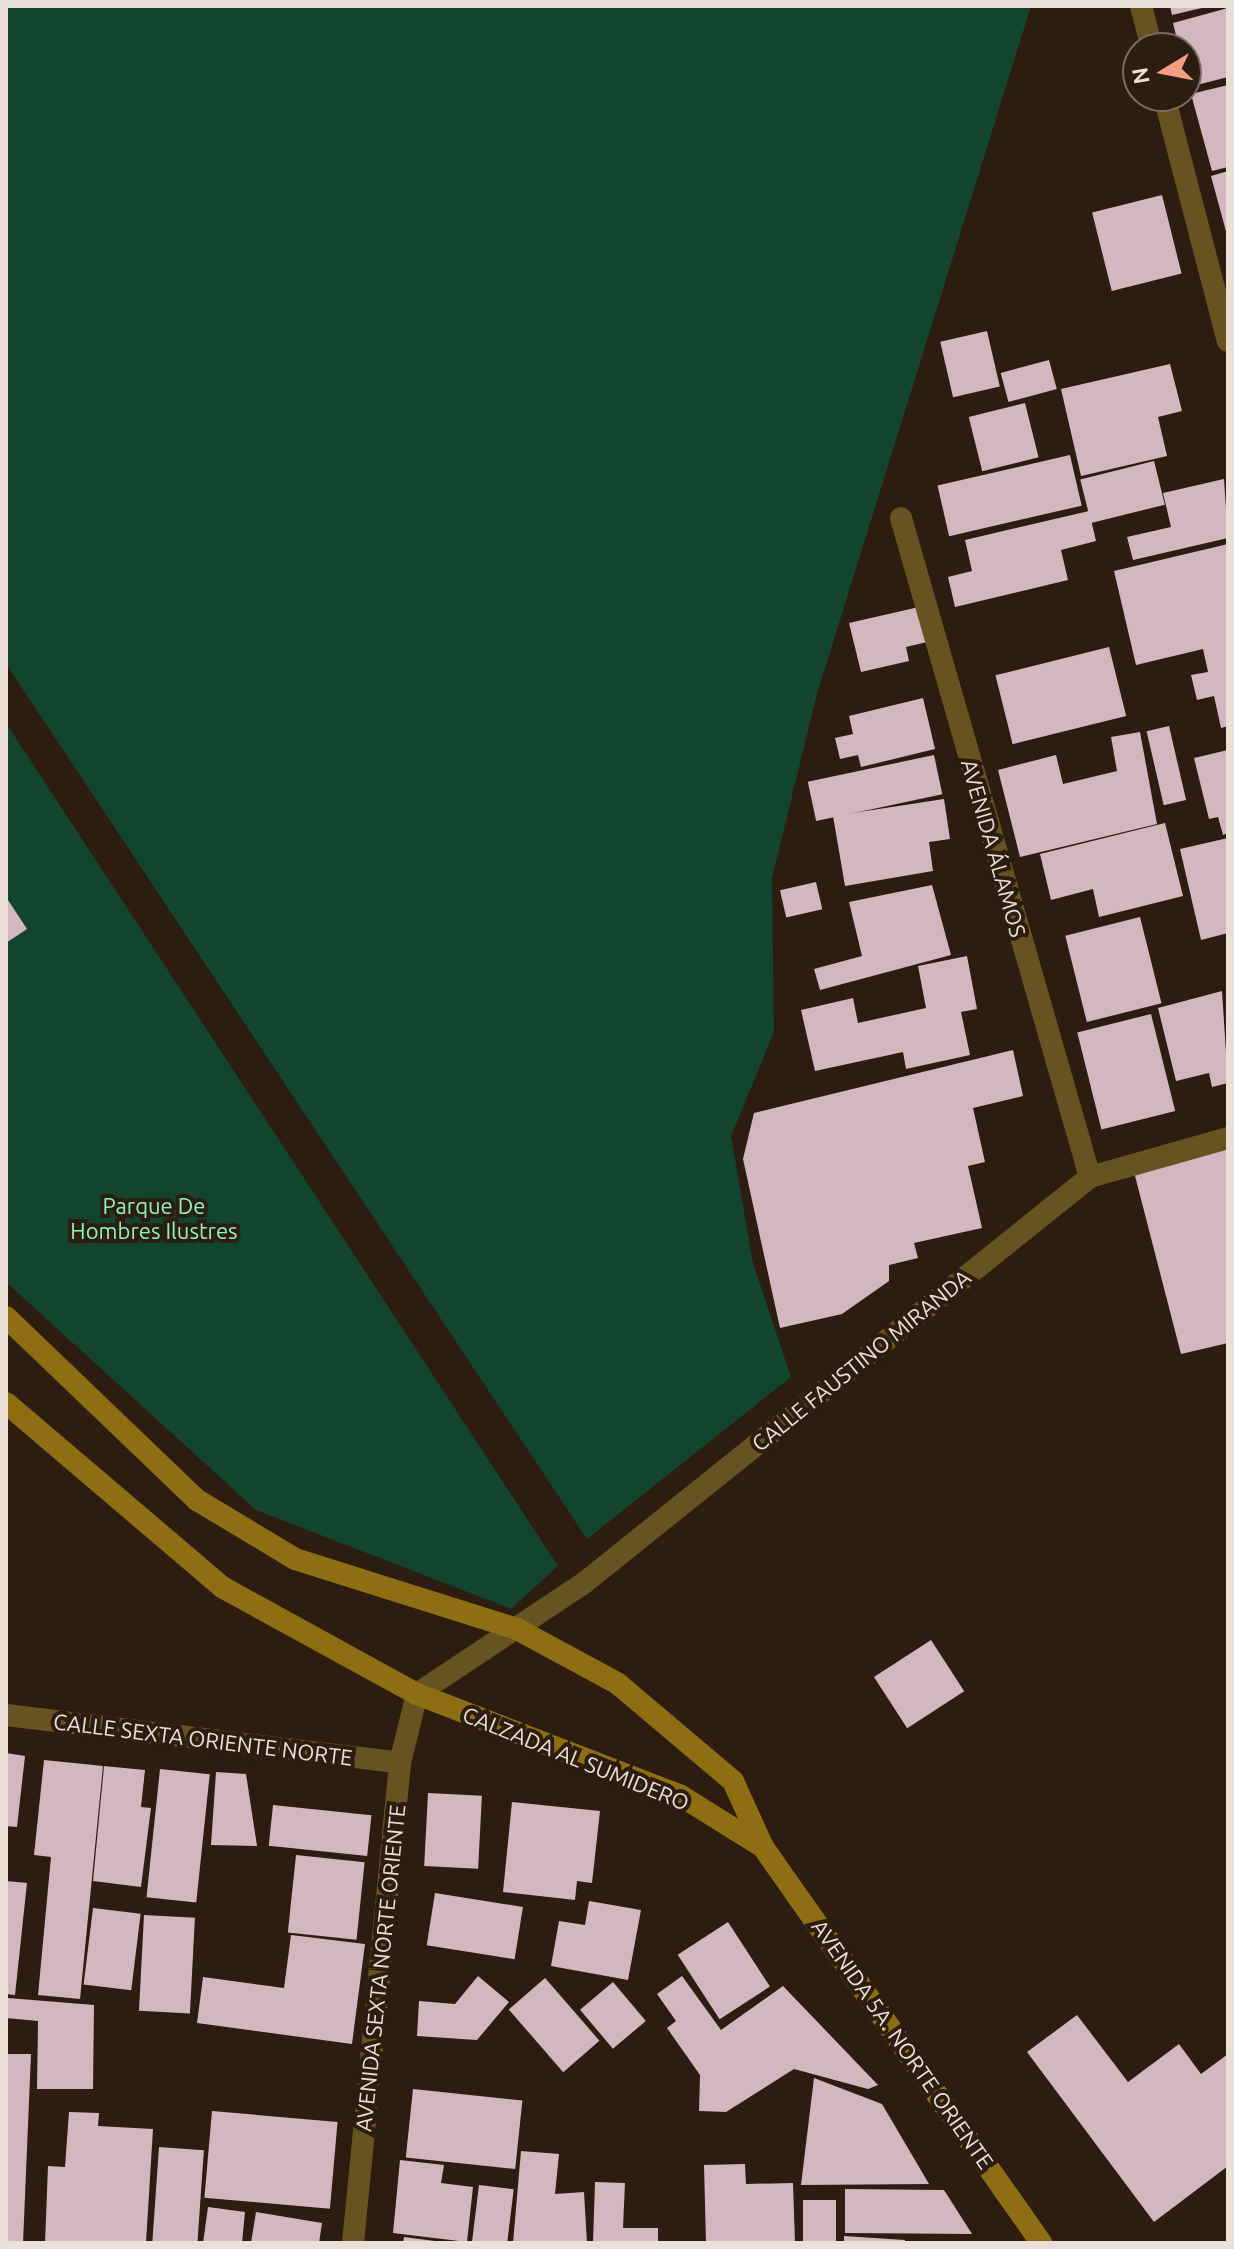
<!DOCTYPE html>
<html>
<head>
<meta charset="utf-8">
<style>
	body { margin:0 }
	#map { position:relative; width:1234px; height:2249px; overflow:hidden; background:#2c1d10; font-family:Ubuntu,sans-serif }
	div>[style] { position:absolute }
	.green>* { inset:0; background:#13442e }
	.building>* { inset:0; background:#d2b7c0; transform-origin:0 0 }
	.minor>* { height:22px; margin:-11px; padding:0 11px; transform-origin:11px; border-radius:11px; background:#675322 }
	.secondary>* { height:22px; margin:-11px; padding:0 11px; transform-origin:11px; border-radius:11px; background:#8e6e13 }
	span { translate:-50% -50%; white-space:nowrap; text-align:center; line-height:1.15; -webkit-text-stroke:8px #2c1d10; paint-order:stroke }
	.street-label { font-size:22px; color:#eae0d7 }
	.park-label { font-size:22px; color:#89f6bf }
	.frame { position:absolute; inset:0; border:8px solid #eae0d7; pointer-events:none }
	.north { position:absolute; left:1122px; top:32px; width:80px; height:80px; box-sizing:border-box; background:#2c1d10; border:2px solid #786b60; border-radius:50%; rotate:260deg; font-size:22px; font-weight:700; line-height:32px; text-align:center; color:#eae0d7 }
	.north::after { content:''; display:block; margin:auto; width:28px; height:36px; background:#f39f83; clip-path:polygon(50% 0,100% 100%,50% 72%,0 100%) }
</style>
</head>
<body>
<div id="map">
	<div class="green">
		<i style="clip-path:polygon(6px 6px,1031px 6px,817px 694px,772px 878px,774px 1032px,731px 1136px,753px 1263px,791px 1377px,587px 1539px,6px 664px)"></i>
		<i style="clip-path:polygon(6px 723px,558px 1566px,511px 1609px,256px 1510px,6px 1282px)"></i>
	</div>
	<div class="building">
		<i style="clip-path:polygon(1170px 6px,1206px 6px,1206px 7px,1172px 15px)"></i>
		<i style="clip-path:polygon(1228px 8px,1228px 77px,1189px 87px,1186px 48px,1179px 48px,1173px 23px)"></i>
		<i style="clip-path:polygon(1228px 85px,1228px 167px,1212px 171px,1191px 94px)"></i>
		<i style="clip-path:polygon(1228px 171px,1228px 234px,1227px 235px,1211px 176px)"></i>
		<i style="left:1162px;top:195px;width:81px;height:72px;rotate:76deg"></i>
		<i style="left:987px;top:331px;width:57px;height:48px;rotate:77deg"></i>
		<i style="left:1049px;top:360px;width:30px;height:50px;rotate:75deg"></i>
		<i style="clip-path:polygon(1170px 364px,1182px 411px,1158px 417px,1167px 456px,1081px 476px,1061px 389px)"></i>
		<i style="left:1025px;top:403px;width:56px;height:58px;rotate:76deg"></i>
		<i style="left:1070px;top:455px;width:52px;height:136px;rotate:77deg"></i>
		<i style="left:1154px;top:461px;width:45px;height:76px;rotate:76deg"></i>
		<i style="clip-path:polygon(1224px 479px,1228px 538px,1133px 560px,1127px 537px,1171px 527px,1163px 493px)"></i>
		<i style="clip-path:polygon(1089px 511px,1096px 541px,1061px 550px,1068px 580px,955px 607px,948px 577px,972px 571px,965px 540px)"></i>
		<i style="clip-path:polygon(1228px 544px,1228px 726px,1221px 728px,1214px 696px,1197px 700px,1191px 675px,1208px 672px,1203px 649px,1136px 665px,1114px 571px)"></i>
		<i style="clip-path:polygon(919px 607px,927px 642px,906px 647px,909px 661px,861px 672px,849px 623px)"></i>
		<i style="left:1109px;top:647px;width:71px;height:117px;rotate:76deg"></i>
		<i style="clip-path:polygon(923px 698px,935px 749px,861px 767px,858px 755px,840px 759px,835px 738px,853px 734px,849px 716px)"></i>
		<i style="left:1169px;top:726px;width:76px;height:23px;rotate:77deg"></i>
		<i style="clip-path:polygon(1140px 732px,1157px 824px,1020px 857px,998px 770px,1056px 755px,1063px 784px,1117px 771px,1111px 737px)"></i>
		<i style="clip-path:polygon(1228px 750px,1228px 833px,1223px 835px,1218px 817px,1209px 819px,1194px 758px)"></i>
		<i style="left:934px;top:755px;width:40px;height:129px;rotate:78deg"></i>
		<i style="clip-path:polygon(944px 799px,950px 839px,929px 842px,933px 871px,845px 886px,833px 816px)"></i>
		<i style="clip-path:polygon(1165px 823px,1183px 896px,1099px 917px,1093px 889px,1051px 900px,1040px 854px)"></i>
		<i style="clip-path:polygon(1228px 838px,1228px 933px,1201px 940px,1180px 849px)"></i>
		<i style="left:816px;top:882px;width:28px;height:37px;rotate:77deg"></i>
		<i style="clip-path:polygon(932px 885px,951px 955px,820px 990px,814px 969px,862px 956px,849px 902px)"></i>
		<i style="clip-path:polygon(6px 897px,27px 929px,6px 943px)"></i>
		<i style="left:1140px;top:917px;width:89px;height:77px;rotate:76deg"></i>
		<i style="clip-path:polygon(967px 956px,977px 1009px,961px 1012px,970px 1055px,906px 1069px,903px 1052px,815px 1071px,801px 1010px,853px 998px,858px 1023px,926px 1008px,918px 966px)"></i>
		<i style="clip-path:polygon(1222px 991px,1228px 1083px,1212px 1087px,1209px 1073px,1176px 1081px,1158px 1008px)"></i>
		<i style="left:1151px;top:1014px;width:100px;height:76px;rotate:76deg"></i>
		<i style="clip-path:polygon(1013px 1050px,1023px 1096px,973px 1108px,985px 1162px,968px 1166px,982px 1228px,914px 1243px,918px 1258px,889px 1265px,889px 1281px,842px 1314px,780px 1328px,743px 1159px,754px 1113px)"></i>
		<i style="clip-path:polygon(1228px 1147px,1228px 1343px,1181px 1354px,1134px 1172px)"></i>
		<i style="left:931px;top:1640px;width:61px;height:68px;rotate:57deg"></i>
		<i style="clip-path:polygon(6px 1753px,25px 1756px,17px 1827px,6px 1826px)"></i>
		<i style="clip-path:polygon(44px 1760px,103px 1766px,80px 1999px,38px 1995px,51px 1857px,34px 1855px)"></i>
		<i style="clip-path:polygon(104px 1766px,145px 1770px,141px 1807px,151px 1808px,141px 1887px,93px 1881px)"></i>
		<i style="left:160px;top:1769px;width:50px;height:129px;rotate:6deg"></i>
		<i style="clip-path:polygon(216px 1772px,246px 1774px,257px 1846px,211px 1845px)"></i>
		<i style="left:428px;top:1793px;width:54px;height:73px;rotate:3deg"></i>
		<i style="clip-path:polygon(512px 1802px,600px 1811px,592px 1883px,577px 1881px,575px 1900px,503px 1892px)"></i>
		<i style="left:273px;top:1805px;width:99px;height:41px;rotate:6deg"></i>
		<i style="left:296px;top:1855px;width:69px;height:78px;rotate:6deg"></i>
		<i style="clip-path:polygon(6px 1881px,27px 1883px,15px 1995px,6px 1994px)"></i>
		<i style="left:435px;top:1893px;width:89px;height:53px;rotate:9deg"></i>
		<i style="clip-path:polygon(589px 1901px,641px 1910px,628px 1980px,551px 1966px,559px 1921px,585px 1925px)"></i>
		<i style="left:93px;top:1908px;width:48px;height:77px;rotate:7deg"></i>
		<i style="left:144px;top:1915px;width:51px;height:96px;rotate:3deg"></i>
		<i style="left:728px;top:1922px;width:77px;height:60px;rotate:57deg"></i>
		<i style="clip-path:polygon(291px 1935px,365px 1944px,352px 2044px,197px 2023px,203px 1977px,284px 1988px)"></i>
		<i style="clip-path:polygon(478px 1976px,509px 2002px,477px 2040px,417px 2036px,419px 2001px,455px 2004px)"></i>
		<i style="clip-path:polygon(682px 1976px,721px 2030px,783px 1986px,878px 2085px,868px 2089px,794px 2069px,726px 2112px,699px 2111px,700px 2075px,667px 2028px,676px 2021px,657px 1994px)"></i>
		<i style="left:545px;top:1978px;width:83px;height:48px;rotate:49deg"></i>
		<i style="left:613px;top:1982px;width:51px;height:43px;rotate:50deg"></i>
		<i style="clip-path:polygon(8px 1998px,94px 2005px,93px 2089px,37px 2089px,38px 2021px,6px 2018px)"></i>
		<i style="clip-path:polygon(1077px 2015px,1128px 2082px,1179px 2044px,1201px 2074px,1228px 2054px,1228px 2166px,1154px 2222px,1027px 2052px)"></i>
		<i style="clip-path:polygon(6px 2054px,31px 2054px,23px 2243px,6px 2243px)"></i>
		<i style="clip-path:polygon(814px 2078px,882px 2104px,929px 2184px,801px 2185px)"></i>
		<i style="left:413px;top:2089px;width:110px;height:69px;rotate:6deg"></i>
		<i style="left:212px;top:2111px;width:126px;height:87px;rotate:5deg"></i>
		<i style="clip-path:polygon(69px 2112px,99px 2113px,98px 2126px,153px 2129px,146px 2243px,45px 2243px,48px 2166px,65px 2167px)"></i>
		<i style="left:159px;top:2147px;width:45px;height:96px;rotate:4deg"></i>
		<i style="clip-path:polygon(521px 2151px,559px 2154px,555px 2194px,584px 2192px,587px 2243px,513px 2243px)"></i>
		<i style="clip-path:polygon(400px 2160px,444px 2165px,441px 2183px,473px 2187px,467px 2242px,393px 2233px)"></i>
		<i style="clip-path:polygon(745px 2164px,746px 2184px,793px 2183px,795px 2243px,706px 2243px,704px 2165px)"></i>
		<i style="clip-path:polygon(595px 2182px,625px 2183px,623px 2228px,658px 2228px,658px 2243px,593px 2243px)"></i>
		<i style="left:479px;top:2185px;width:35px;height:58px;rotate:7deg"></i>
		<i style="clip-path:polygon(845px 2189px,944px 2190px,972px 2234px,845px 2233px)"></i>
		<i style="left:803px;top:2200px;width:33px;height:43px"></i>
		<i style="clip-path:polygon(208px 2207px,245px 2212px,242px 2243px,203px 2243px)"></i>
		<i style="clip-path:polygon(256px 2212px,322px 2223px,319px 2243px,251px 2243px)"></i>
		<i style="clip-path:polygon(844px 2236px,905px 2240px,905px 2243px,844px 2243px)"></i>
		<i style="clip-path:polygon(404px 2237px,435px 2241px,435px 2243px,403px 2243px)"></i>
	</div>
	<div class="minor">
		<i style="left:1141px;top:6px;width:43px;rotate:75.3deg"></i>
		<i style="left:1164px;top:96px;width:253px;rotate:75.4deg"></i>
		<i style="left:901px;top:518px;width:686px;rotate:74deg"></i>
		<i style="left:6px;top:1715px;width:397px;rotate:6.9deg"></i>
		<i style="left:353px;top:2243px;width:482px;rotate:-84.4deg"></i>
		<i style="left:400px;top:1763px;width:71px;rotate:-76.2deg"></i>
		<i style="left:417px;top:1694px;width:201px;rotate:-33.6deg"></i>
		<i style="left:584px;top:1583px;width:649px;rotate:-38.74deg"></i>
		<i style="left:1090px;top:1177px;width:143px;rotate:-15.8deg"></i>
	</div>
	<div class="secondary">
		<i style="left:6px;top:1317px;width:265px;rotate:43.8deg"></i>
		<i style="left:197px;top:1500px;width:114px;rotate:31deg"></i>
		<i style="left:295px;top:1559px;width:233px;rotate:17.5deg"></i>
		<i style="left:517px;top:1629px;width:114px;rotate:28.4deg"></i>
		<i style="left:617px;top:1683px;width:152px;rotate:40.2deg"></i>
		<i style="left:733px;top:1781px;width:72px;rotate:65.6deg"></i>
		<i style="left:763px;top:1847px;width:484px;rotate:54.9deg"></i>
		<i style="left:6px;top:1403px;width:284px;rotate:40.4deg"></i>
		<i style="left:222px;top:1587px;width:222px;rotate:28.8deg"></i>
		<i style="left:417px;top:1694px;width:283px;rotate:21.1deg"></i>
		<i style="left:681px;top:1796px;width:97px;rotate:31.9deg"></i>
	</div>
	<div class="street-label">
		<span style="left:994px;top:848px;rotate:74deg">AVENIDA ÁLAMOS</span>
		<span style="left:861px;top:1360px;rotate:-39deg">CALLE FAUSTINO MIRANDA</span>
		<span style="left:203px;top:1739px;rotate:7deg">CALLE SEXTA ORIENTE NORTE</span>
		<span style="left:576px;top:1758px;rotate:22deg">CALZADA AL SUMIDERO</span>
		<span style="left:380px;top:1968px;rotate:-84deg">AVENIDA SEXTA NORTE ORIENTE</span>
		<span style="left:903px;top:2044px;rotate:55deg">AVENIDA 5A. NORTE ORIENTE</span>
	</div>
	<div class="park-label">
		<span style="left:154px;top:1218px">Parque De<br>Hombres Ilustres</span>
	</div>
	<div class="frame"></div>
	<div class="north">N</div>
</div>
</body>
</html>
